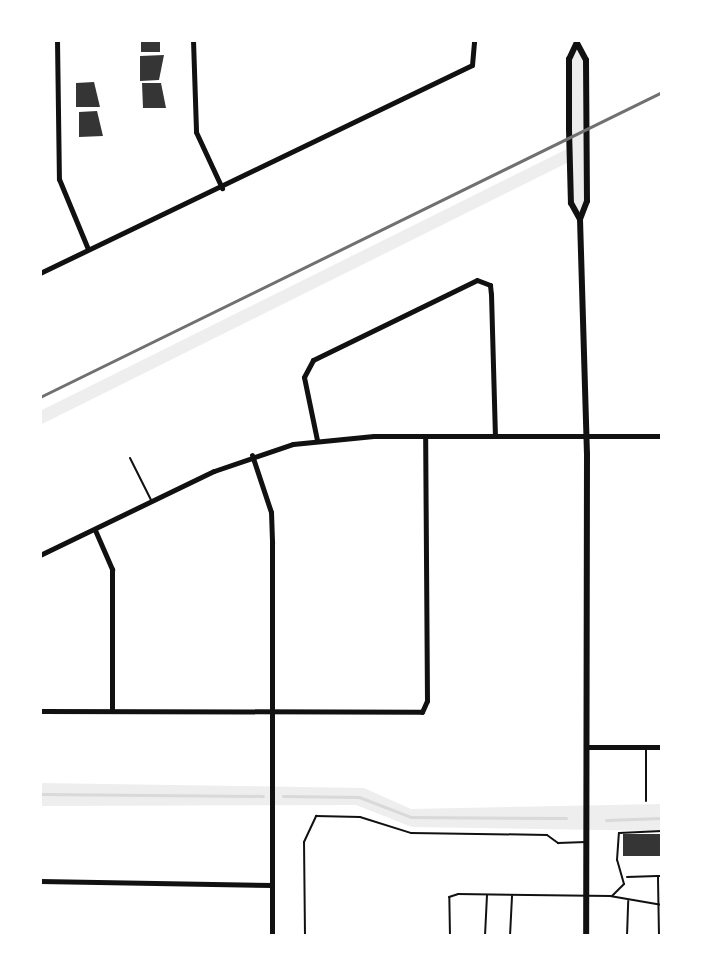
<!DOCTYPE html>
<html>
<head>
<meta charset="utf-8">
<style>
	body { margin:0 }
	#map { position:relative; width:702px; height:976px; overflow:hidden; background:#fff; font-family:"Varela Round",sans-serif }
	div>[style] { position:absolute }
	.green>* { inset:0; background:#eee }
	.stream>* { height:3px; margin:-1.5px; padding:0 1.5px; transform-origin:1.5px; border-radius:1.5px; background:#d9d9d9 }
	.building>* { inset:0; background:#353535; transform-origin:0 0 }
	.service>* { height:2px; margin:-1px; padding:0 1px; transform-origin:1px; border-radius:1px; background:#111 }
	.minor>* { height:5px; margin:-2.5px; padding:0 2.5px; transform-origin:2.5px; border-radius:2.5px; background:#111 }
	.secondary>* { height:6px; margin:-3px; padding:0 3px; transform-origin:3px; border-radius:3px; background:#111 }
	.rail>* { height:3px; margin:-1.5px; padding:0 1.5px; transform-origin:1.5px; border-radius:1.5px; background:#707070 }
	span { translate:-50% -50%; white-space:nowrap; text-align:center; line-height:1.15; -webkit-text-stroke:8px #fff; paint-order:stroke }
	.frame { position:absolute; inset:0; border:42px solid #fff; pointer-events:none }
</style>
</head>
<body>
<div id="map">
	<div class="green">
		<i style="clip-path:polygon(578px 45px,586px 60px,587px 201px,580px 219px,571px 203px,569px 162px,40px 425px,40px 411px,569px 148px,569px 59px)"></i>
		<i style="clip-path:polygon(40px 783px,364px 788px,411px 809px,662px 804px,662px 831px,412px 827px,356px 805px,40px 806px)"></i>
	</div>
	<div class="stream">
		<i style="left:40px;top:794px;width:223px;rotate:0.5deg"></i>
		<i style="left:283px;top:796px;width:76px;rotate:0.8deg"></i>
		<i style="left:359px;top:797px;width:56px;rotate:21deg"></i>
		<i style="left:411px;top:817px;width:155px;rotate:0.4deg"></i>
		<i style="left:606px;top:820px;width:56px;rotate:-2deg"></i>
	</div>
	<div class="building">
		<i style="left:141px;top:40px;width:19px;height:12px"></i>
		<i style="clip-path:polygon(164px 55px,159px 80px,140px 81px,140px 56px)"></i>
		<i style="clip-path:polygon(94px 82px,100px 107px,76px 107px,76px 83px)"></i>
		<i style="clip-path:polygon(142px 83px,161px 83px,166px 108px,143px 108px)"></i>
		<i style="clip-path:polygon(97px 111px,103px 136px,79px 137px,79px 112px)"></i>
		<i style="left:623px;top:834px;width:39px;height:22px"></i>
	</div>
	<div class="service">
		<i style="left:130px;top:458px;width:47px;rotate:63.4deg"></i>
		<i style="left:646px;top:801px;width:53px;rotate:-90deg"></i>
		<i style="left:627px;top:877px;width:30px;rotate:-2deg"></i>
		<i style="left:612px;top:896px;width:17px;rotate:-45deg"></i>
		<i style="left:624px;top:884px;width:25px;rotate:-106deg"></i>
		<i style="left:617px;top:860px;width:27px;rotate:-86deg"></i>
		<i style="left:619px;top:833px;width:43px;rotate:-2.7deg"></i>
		<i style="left:305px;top:936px;width:94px;rotate:-90.6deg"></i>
		<i style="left:304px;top:842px;width:29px;rotate:-65deg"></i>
		<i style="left:316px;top:816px;width:44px;rotate:1.3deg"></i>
		<i style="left:360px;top:817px;width:53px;rotate:17.4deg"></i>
		<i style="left:411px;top:833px;width:136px;rotate:0.8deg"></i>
		<i style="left:547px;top:835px;width:14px;rotate:36deg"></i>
		<i style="left:558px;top:843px;width:28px;rotate:-2deg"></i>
		<i style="left:450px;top:936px;width:39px;rotate:-91deg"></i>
		<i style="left:449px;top:897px;width:9px;rotate:-18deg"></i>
		<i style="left:458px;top:894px;width:152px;rotate:0.8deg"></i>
		<i style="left:610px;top:896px;width:53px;rotate:9.8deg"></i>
		<i style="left:485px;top:936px;width:41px;rotate:-87.2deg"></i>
		<i style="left:510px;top:936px;width:40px;rotate:-87.1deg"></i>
		<i style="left:627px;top:936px;width:35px;rotate:-88deg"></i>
		<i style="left:659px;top:936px;width:60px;rotate:-91deg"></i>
		<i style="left:658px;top:876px;width:4px"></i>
	</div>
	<div class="minor">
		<i style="left:57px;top:40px;width:139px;rotate:89.2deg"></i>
		<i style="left:59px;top:179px;width:76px;rotate:67.5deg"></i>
		<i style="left:193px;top:40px;width:92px;rotate:88.1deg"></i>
		<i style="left:196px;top:132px;width:62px;rotate:65.1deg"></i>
		<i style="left:40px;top:273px;width:479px;rotate:-25.7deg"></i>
		<i style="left:472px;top:65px;width:25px;rotate:-85deg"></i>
		<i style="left:317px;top:440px;width:64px;rotate:-101.7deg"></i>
		<i style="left:304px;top:377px;width:19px;rotate:-62deg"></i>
		<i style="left:313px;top:360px;width:182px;rotate:-26deg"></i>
		<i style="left:477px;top:280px;width:14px;rotate:21deg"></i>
		<i style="left:490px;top:285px;width:9px;rotate:84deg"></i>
		<i style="left:491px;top:294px;width:142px;rotate:88.4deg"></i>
		<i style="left:252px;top:455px;width:60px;rotate:71.6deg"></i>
		<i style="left:271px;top:512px;width:31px;rotate:88deg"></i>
		<i style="left:272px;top:543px;width:393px;rotate:90deg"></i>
		<i style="left:95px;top:530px;width:43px;rotate:66.4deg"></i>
		<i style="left:112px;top:569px;width:141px;rotate:90deg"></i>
		<i style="left:40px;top:555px;width:193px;rotate:-25.8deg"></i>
		<i style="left:214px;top:471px;width:83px;rotate:-18.9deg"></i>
		<i style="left:293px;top:444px;width:81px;rotate:-5.6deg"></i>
		<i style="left:374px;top:436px;width:288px"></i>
		<i style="left:40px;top:711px;width:382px;rotate:0.1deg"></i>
		<i style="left:422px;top:712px;width:12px;rotate:-66deg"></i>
		<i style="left:427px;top:701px;width:265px;rotate:-90.4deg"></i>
		<i style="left:589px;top:747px;width:73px"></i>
		<i style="left:40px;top:881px;width:232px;rotate:1deg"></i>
	</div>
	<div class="secondary">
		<i style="left:578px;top:40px;width:21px;rotate:115deg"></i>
		<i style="left:569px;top:59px;width:70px;rotate:90deg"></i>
		<i style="left:569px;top:129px;width:74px;rotate:88.5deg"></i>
		<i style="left:571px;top:203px;width:18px;rotate:61deg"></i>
		<i style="left:578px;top:45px;width:17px;rotate:62deg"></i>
		<i style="left:586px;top:60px;width:141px;rotate:89.6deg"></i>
		<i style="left:587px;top:201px;width:19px;rotate:111deg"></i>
		<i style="left:580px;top:219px;width:235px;rotate:88.3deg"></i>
		<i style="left:587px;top:454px;width:482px;rotate:90.1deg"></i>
	</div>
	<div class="rail">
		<i style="left:40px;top:397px;width:693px;rotate:-26.12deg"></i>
	</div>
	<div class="frame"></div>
</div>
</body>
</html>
